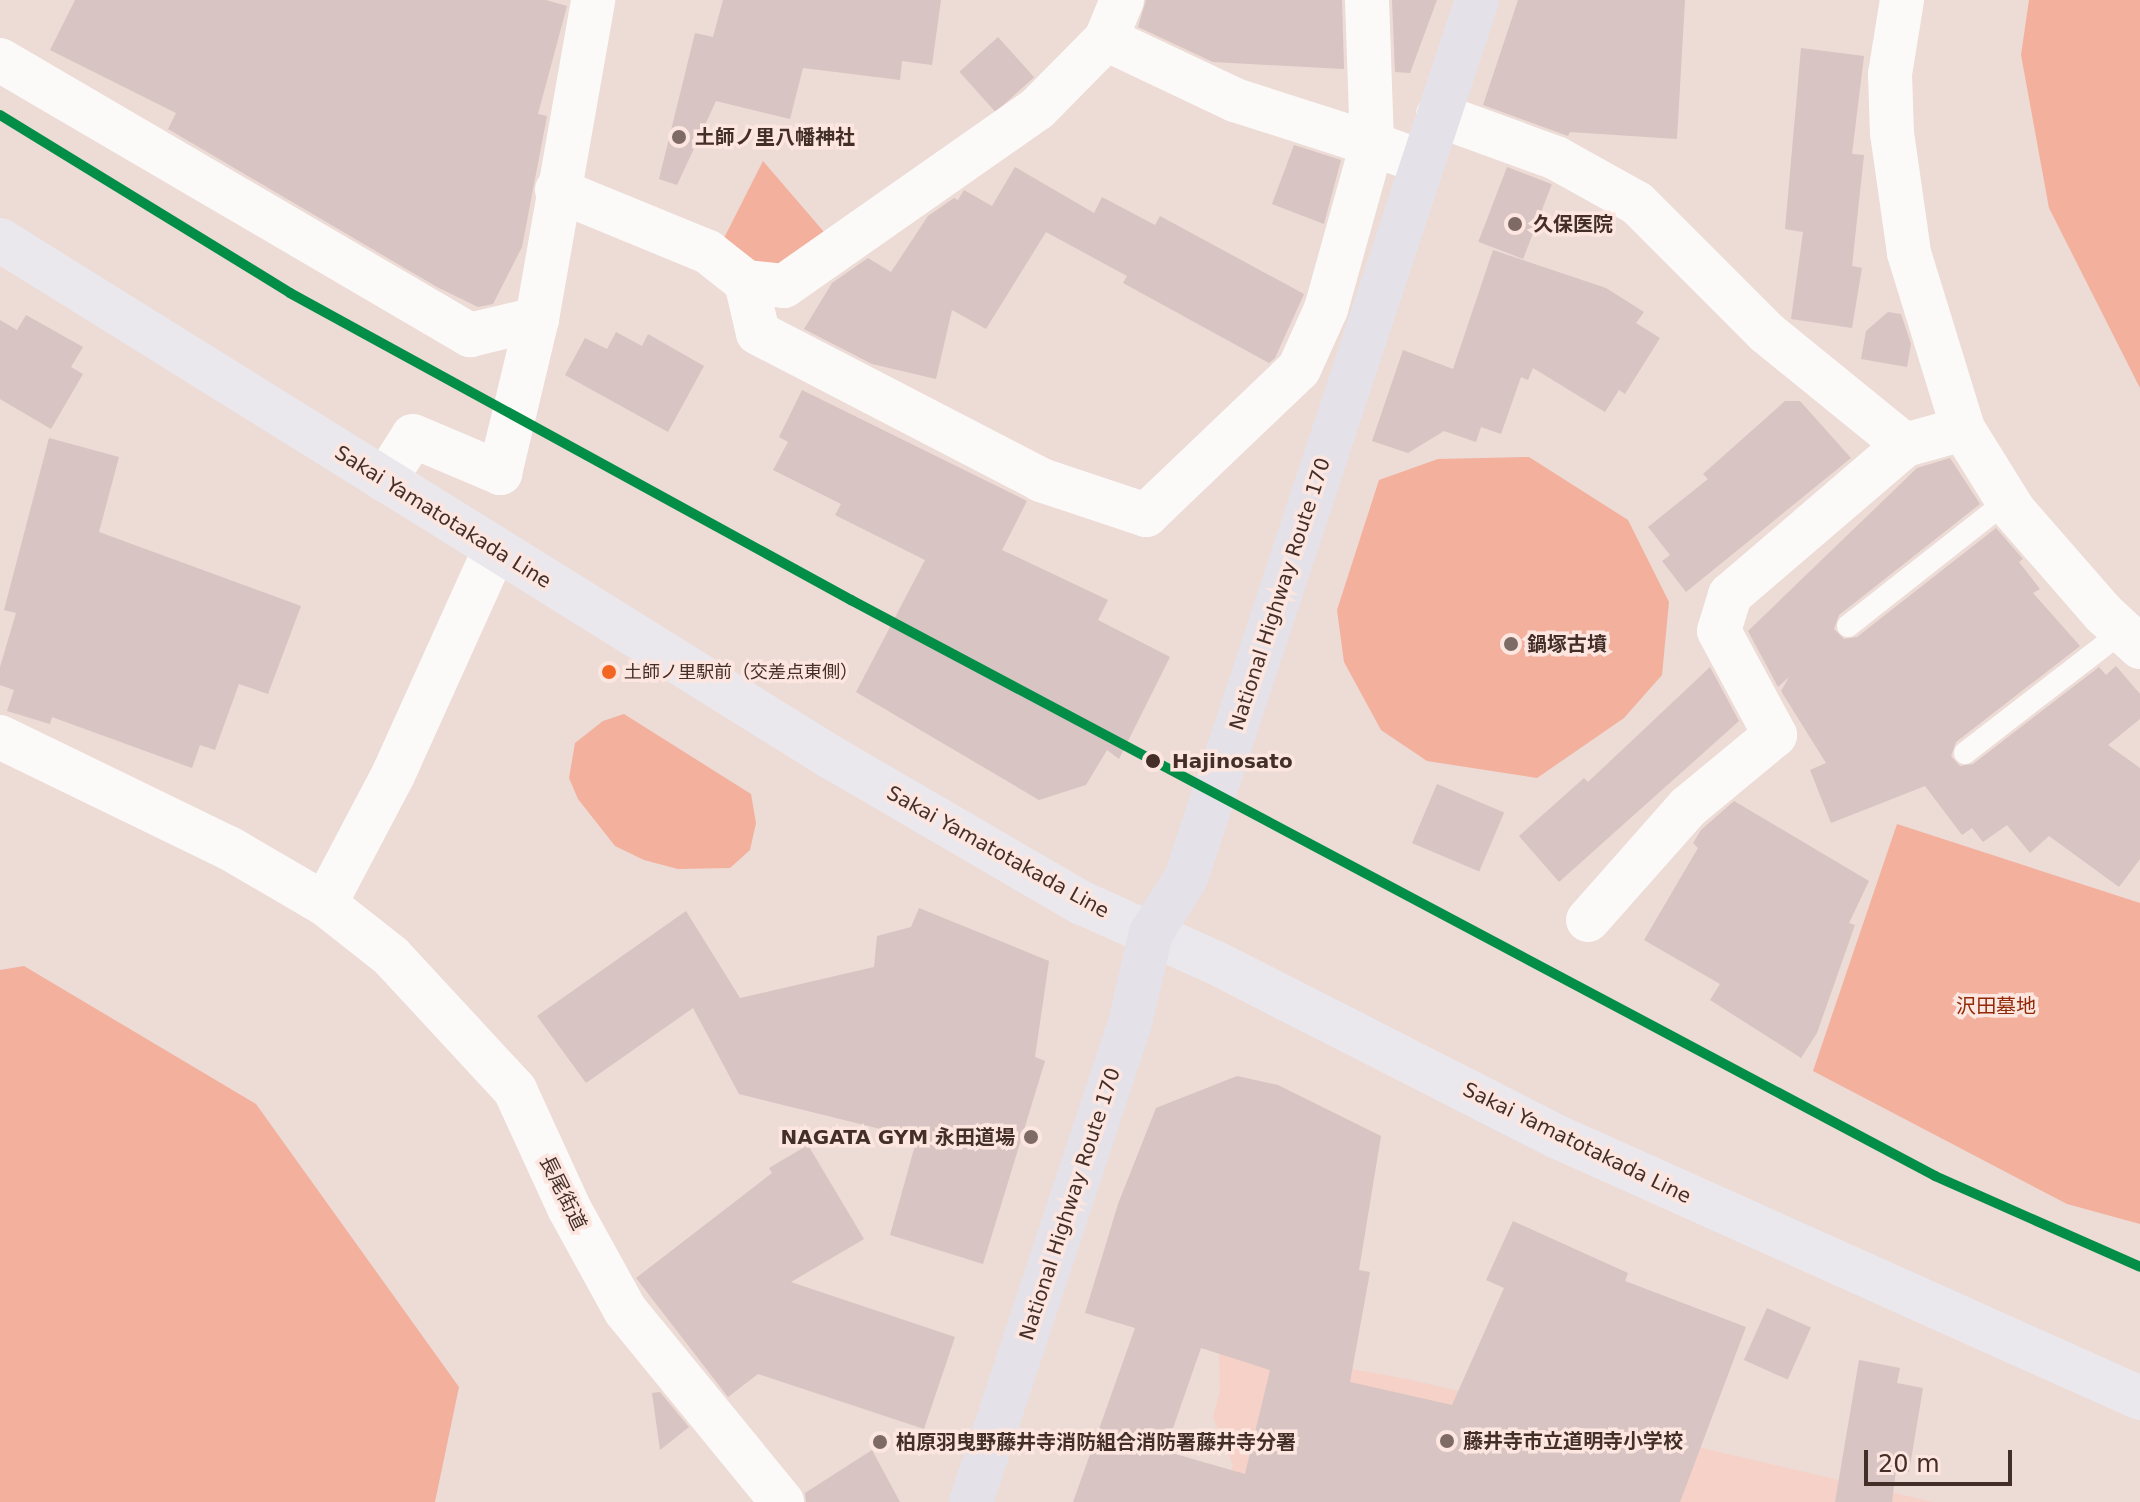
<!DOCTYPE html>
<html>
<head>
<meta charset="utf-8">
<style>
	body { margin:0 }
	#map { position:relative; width:2140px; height:1502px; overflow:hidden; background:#eddbd6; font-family:"DejaVu Sans","Noto Sans JP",sans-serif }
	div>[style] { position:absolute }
	.built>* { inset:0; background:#f5d1c7 }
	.green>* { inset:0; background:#f2b09d }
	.building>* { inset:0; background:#d7c4c3; transform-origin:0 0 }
	.service>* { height:22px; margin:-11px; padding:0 11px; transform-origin:11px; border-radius:11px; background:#fcfaf9 }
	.minor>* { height:44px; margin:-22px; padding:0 22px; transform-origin:22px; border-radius:22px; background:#fcfaf9 }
	.primary>* { height:44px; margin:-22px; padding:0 22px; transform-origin:22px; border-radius:22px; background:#eae8ec }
	.trunk>* { height:44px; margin:-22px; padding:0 22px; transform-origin:22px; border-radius:22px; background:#e4e2e8 }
	.rail-1>* { height:10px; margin:-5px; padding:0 5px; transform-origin:5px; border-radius:5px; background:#028e46 }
	.dots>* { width:22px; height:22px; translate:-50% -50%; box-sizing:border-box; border:4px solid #fce6df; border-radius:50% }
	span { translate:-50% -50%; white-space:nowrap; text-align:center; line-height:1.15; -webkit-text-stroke:7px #fce6df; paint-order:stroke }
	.bus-label { font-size:18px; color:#442e28 }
	.left { translate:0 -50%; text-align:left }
	.poi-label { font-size:20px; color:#442e28; font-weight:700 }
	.right { translate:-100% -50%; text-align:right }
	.street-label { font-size:20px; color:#442e28 }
	.stop-label { font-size:20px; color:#442e28; font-weight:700 }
	.park-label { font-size:20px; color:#922907 }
	.scale { position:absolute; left:1864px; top:1450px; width:148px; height:36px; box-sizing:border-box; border:4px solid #442e28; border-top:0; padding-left:10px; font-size:24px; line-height:28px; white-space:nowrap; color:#442e28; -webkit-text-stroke:6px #fce6df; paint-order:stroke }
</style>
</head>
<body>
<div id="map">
	<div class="built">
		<i style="clip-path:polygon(1219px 1345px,1407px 1379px,1933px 1502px,1223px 1502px,1233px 1465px,1213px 1417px,1220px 1391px)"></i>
	</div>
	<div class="green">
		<i style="clip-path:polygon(2029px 0,2140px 0,2140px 388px,2049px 208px,2021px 55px)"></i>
		<i style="clip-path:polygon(763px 161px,824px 232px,778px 268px,743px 271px,721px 244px)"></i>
		<i style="clip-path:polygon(1529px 457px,1628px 520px,1669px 602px,1662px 675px,1624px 718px,1537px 778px,1427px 761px,1381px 730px,1344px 662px,1337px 610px,1379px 480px,1438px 459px)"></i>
		<i style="clip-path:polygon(624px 714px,751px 794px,756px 823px,750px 850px,730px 868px,678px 869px,644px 860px,615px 846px,578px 799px,569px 778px,575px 743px,603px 721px)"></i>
		<i style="clip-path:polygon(1897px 824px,2140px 903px,2140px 1224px,2067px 1204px,1813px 1071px)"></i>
		<i style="clip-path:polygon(24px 966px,256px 1104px,459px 1387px,435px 1502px,0 1502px,0 970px)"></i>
	</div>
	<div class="building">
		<i style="clip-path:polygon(75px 0,546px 0,567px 6px,538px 114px,547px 116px,522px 247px,493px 304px,478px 307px,437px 287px,168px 129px,176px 113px,50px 50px)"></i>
		<i style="clip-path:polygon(723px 0,941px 0,932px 65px,902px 61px,900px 80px,803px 68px,790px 119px,716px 101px,677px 185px,659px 179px,695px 33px,713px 37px)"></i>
		<i style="clip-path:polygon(1146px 0,1342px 0,1344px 69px,1213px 62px,1138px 27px)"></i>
		<i style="clip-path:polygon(1392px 0,1437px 0,1410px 73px,1395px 72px)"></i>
		<i style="clip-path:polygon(1518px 0,1685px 0,1677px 139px,1570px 132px,1568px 136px,1483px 105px)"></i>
		<i style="left:998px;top:37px;width:54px;height:52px;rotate:48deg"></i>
		<i style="clip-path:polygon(1801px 48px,1864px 56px,1852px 154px,1864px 155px,1852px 266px,1862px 268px,1852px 328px,1791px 319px,1803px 232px,1785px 229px)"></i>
		<i style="clip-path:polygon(1294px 145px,1341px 160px,1324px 224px,1272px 204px)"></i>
		<i style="clip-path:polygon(1015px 167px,1094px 213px,1102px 197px,1155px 225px,1160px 216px,1304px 294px,1275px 358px,1269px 363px,1123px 283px,1127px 276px,1046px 232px,986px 329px,952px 310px,936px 379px,872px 364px,804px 329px,832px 283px,868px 258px,891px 272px,928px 216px,954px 198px,958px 200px,964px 190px,992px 206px)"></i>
		<i style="left:1507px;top:167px;width:48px;height:80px;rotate:21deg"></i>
		<i style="clip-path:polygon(1493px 250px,1606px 288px,1644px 312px,1636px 323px,1660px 338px,1625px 394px,1619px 390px,1605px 412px,1533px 368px,1528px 380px,1521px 377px,1501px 434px,1481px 427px,1476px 442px,1444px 431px,1408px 453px,1372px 441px,1403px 350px,1453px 369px)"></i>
		<i style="clip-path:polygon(1888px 312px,1901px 314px,1911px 344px,1907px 367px,1861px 359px,1866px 331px)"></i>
		<i style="clip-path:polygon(26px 315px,83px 347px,71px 367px,83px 374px,51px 429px,0 399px,0 320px,17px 330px)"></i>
		<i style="clip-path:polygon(616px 332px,642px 346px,648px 334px,704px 366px,668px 432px,565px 375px,585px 338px,607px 349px)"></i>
		<i style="clip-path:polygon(802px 390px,1027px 501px,1002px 550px,1108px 600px,1098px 620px,1170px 657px,1119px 759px,1107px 750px,1086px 785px,1039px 800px,856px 692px,925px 560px,835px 515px,841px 504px,773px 470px,788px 442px,779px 437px)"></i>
		<i style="clip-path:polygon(1785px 401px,1800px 401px,1851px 458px,1686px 592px,1662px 561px,1670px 555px,1648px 527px,1708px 479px,1703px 474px)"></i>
		<i style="clip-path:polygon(49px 438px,119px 457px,99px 532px,301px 606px,268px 694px,239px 684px,215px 750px,200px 745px,192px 768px,52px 717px,50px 724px,7px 711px,14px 690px,0 685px,0 667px,16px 613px,4px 610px)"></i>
		<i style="clip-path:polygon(1950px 458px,1980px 504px,1839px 615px,1834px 629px,1844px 639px,1857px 637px,1996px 528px,2023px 559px,2019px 562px,2040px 589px,2033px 593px,2080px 646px,1956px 742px,1951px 756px,1960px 766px,1973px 764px,2099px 667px,2106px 675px,2116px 666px,2140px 694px,2140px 719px,2108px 745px,2140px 768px,2140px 859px,2119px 887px,2049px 836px,2030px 853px,2007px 825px,1983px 842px,1972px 828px,1962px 835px,1925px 786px,1831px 823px,1810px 770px,1826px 763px,1781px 691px,1789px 677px,1778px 687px,1748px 631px,1917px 468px)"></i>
		<i style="clip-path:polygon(1710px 667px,1739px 721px,1559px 882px,1519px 836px,1584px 778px,1588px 782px)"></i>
		<i style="left:1437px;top:784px;width:73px;height:64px;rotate:23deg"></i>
		<i style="clip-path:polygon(1734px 801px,1869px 881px,1849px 923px,1855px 925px,1817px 1033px,1801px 1058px,1710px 1000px,1720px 984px,1644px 940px,1698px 848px,1693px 843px,1701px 830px)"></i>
		<i style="clip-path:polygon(919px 908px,1049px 961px,1035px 1057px,1045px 1061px,983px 1264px,890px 1235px,917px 1138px,739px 1094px,693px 1008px,586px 1083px,537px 1016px,686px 911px,740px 998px,874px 967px,877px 936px,911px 927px)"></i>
		<i style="clip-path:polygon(evenodd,1237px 1076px,1278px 1085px,1381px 1136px,1359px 1270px,1370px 1272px,1350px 1382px,1452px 1405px,1504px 1288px,1486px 1280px,1513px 1221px,1628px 1273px,1625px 1281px,1746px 1327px,1680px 1502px,1073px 1502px,1135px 1328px,1085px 1313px,1118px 1204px,1156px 1108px,1237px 1076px,1201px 1348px,1270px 1370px,1245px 1474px,1165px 1451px,1201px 1348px)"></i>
		<i style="clip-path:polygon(808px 1145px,864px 1239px,791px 1282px,955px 1337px,924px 1429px,758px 1374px,728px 1397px,636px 1278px,772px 1173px,769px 1168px)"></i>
		<i style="left:1767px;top:1308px;width:48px;height:57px;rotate:24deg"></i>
		<i style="clip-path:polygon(1859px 1360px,1900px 1368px,1897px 1383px,1923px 1388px,1909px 1472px,1896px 1470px,1892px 1502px,1835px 1502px)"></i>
		<i style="clip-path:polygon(660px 1392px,689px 1427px,660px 1450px,652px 1393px)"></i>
		<i style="clip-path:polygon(872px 1450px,900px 1502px,806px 1502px,805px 1493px)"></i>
	</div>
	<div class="service">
		<i style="left:1848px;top:626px;width:202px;rotate:-38.2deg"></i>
		<i style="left:1965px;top:753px;width:200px;rotate:-37.7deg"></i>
	</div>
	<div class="minor">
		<i style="left:1367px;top:0;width:144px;rotate:88deg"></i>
		<i style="left:1372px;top:144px;width:53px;rotate:19.8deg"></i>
		<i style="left:1902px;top:0;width:75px;rotate:99.2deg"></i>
		<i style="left:1890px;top:74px;width:59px;rotate:88.1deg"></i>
		<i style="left:1892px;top:133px;width:121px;rotate:81.9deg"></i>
		<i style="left:1909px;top:253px;width:184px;rotate:72.9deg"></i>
		<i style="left:1963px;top:429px;width:97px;rotate:58.1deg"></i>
		<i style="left:2014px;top:511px;width:137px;rotate:48.9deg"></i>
		<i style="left:2104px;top:614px;width:49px;rotate:42.5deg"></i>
		<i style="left:0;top:60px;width:545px;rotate:30.33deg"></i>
		<i style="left:470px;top:335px;width:69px;rotate:-13.4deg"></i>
		<i style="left:1438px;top:115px;width:126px;rotate:20deg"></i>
		<i style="left:1556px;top:158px;width:93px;rotate:29.1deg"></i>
		<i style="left:1637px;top:203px;width:184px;rotate:45deg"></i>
		<i style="left:1767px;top:333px;width:178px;rotate:39.1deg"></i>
		<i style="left:557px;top:190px;width:163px;rotate:22.3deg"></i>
		<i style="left:708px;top:252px;width:48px;rotate:38.3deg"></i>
		<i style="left:746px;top:282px;width:38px;rotate:6deg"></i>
		<i style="left:784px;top:286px;width:309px;rotate:-35deg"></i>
		<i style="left:1037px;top:109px;width:98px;rotate:-45.4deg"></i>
		<i style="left:1106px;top:39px;width:42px;rotate:-67.7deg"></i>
		<i style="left:746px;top:282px;width:52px;rotate:76.8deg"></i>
		<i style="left:758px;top:333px;width:319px;rotate:27.4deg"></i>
		<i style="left:1041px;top:480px;width:111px;rotate:18.4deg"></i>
		<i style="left:1146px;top:515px;width:211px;rotate:-43.7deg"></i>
		<i style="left:1299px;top:369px;width:66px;rotate:-65.8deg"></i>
		<i style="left:1326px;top:309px;width:171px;rotate:-74.4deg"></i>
		<i style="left:1372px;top:144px;width:144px;rotate:-162.2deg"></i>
		<i style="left:1235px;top:100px;width:143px;rotate:-154.7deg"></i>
		<i style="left:385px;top:480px;width:52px;rotate:-57.5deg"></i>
		<i style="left:413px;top:436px;width:95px;rotate:23deg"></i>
		<i style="left:500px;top:473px;width:158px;rotate:-76.5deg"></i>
		<i style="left:537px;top:319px;width:324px;rotate:-80deg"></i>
		<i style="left:0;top:737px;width:254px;rotate:25.9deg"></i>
		<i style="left:229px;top:848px;width:111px;rotate:30.3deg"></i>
		<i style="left:325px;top:904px;width:84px;rotate:38.2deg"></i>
		<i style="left:391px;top:956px;width:183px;rotate:47.2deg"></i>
		<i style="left:515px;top:1090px;width:130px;rotate:65.4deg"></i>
		<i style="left:569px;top:1208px;width:116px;rotate:61.2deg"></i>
		<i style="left:625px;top:1310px;width:248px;rotate:50.7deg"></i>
		<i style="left:325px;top:904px;width:146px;rotate:-62.2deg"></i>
		<i style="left:393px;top:775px;width:246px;rotate:-65.7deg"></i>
		<i style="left:1588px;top:920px;width:151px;rotate:-48.5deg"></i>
		<i style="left:1688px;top:807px;width:113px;rotate:-39.6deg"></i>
		<i style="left:1775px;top:735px;width:118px;rotate:-118.3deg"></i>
		<i style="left:1719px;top:631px;width:38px;rotate:-73deg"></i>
		<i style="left:1730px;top:595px;width:230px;rotate:-40.6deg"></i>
		<i style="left:1905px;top:445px;width:60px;rotate:-15.4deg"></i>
	</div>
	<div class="primary">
		<i style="left:0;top:240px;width:976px;rotate:31.9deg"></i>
		<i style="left:829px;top:756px;width:293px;rotate:30.2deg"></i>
		<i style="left:1082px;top:903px;width:147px;rotate:24.1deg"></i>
		<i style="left:1216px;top:963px;width:386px;rotate:27deg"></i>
		<i style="left:1560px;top:1138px;width:636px;rotate:24.15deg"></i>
	</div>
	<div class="trunk">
		<i style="left:971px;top:1502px;width:505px;rotate:-71.64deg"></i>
		<i style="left:1130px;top:1023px;width:92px;rotate:-76.9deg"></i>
		<i style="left:1151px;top:933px;width:65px;rotate:-57.5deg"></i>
		<i style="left:1186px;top:878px;width:925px;rotate:-71.66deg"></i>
	</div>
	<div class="rail-1">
		<i style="left:0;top:115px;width:340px;rotate:31.5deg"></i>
		<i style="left:290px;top:293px;width:640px;rotate:28.69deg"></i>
		<i style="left:851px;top:600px;width:1228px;rotate:27.98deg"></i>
		<i style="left:1935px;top:1176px;width:224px;rotate:23.9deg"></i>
	</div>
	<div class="dots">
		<i style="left:679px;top:137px;background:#7f6b65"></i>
		<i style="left:1515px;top:224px;background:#7f6b65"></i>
		<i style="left:1511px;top:644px;background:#7f6b65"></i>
		<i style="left:609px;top:672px;background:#f26522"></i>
		<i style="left:1153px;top:761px;background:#442e28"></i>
		<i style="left:1031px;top:1137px;background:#7f6b65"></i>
		<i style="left:1447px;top:1441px;background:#7f6b65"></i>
		<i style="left:880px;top:1442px;background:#7f6b65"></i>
	</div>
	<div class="bus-label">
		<span class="left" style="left:624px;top:672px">土師ノ里駅前（交差点東側）</span>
	</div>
	<div class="poi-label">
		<span class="left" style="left:695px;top:137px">土師ノ里八幡神社</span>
		<span class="left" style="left:1533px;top:224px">久保医院</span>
		<span class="left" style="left:1527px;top:644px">鍋塚古墳</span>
		<span class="right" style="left:1015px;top:1137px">NAGATA GYM 永田道場</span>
		<span class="left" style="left:1463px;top:1441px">藤井寺市立道明寺小学校</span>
		<span class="left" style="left:896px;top:1442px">柏原羽曳野藤井寺消防組合消防署藤井寺分署</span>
	</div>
	<div class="street-label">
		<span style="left:443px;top:517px;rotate:32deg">Sakai Yamatotakada Line</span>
		<span style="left:1280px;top:594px;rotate:-72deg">National Highway Route 170</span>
		<span style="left:998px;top:852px;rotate:29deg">Sakai Yamatotakada Line</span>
		<span style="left:1577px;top:1143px;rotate:26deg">Sakai Yamatotakada Line</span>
		<span style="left:563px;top:1193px;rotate:64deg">長尾街道</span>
		<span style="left:1070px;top:1204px;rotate:-72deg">National Highway Route 170</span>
	</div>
	<div class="stop-label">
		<span class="left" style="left:1172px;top:761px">Hajinosato</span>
	</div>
	<div class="park-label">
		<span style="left:1996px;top:1006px">沢田墓地</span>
	</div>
	<div class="scale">20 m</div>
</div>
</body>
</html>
